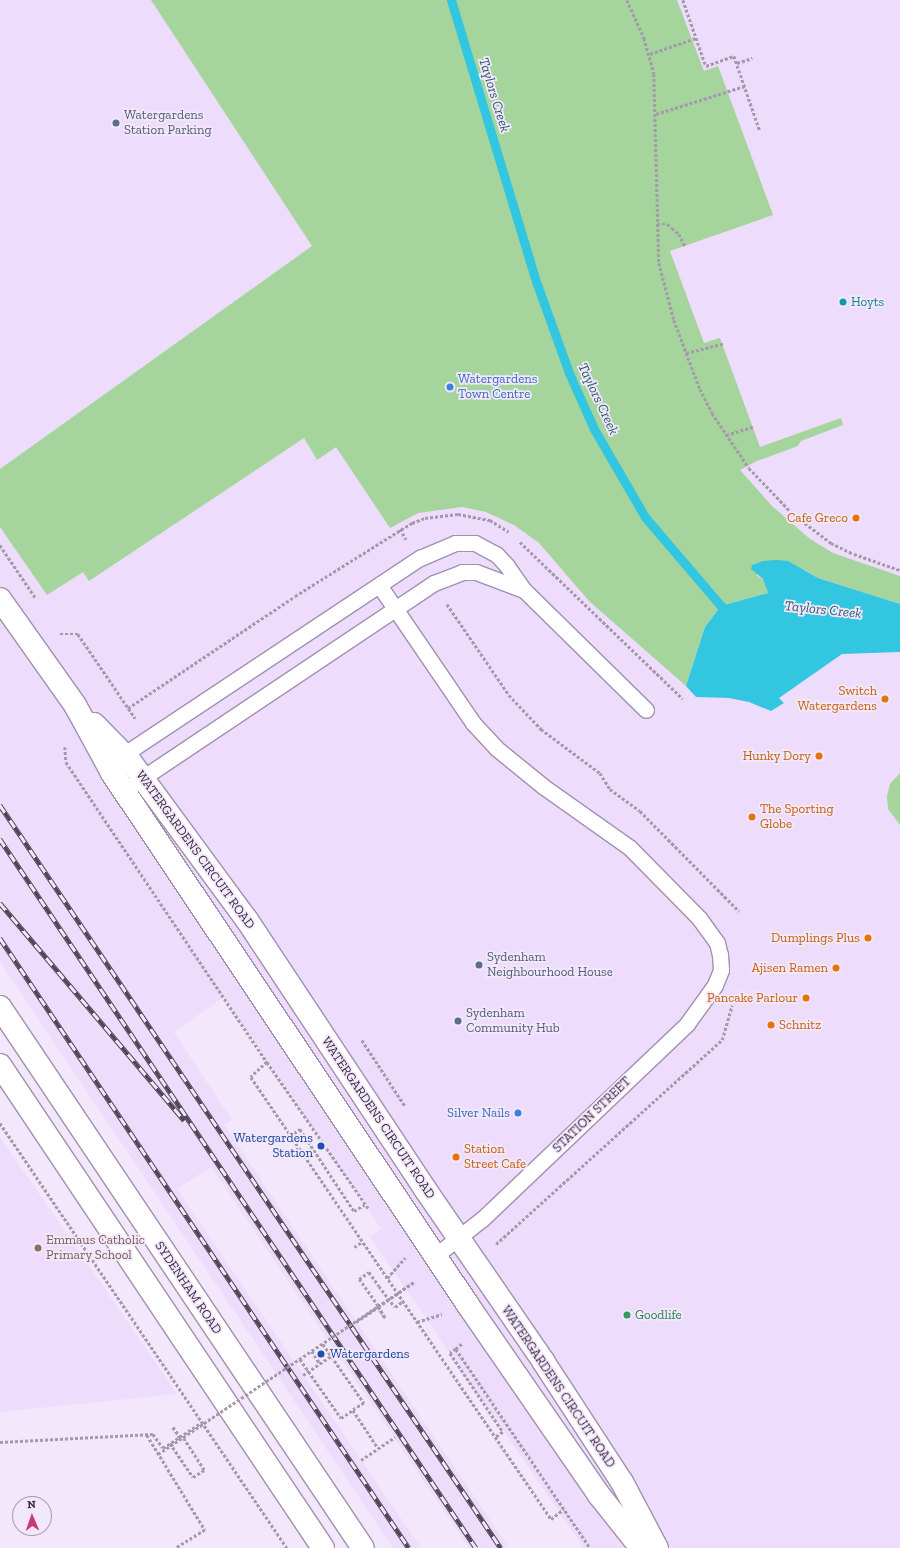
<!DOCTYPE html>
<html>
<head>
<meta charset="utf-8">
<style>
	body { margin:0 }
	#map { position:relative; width:900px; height:1548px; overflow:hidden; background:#f3e7fc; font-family:"Zilla Slab",serif }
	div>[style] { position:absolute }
	.built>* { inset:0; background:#eedcfc }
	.green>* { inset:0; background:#a5d49c }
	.water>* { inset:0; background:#33c6e0 }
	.stream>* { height:9px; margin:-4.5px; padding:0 4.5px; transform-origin:4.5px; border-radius:4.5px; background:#33c6e0 }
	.path>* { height:2.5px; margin-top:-1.25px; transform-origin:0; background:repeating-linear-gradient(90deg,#a49aab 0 3px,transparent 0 5px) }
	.roads { filter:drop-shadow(1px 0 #a290af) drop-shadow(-1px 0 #a290af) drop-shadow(0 1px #a290af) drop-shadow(0 -1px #a290af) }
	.service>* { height:15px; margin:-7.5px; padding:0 7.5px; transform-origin:7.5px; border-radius:7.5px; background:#fff }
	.minor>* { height:22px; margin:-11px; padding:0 11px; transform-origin:11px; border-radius:11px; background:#fff }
	.tertiary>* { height:22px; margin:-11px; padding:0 11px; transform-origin:11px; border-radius:11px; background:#fff }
	.rail>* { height:4.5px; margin-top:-2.25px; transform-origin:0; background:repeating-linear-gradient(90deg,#f3e7fc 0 9px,#4d4553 0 18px); box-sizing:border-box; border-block:1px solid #4d4553 }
	.path-bridge>* { height:2.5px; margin-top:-1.25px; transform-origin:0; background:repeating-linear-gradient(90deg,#a49aab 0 3px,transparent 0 5px) }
	.dots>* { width:11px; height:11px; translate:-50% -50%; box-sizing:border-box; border:2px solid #f3e7fc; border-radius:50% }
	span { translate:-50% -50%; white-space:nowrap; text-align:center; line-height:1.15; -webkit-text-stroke:3.5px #f3e7fc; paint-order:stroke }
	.service-label { font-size:13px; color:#4e5e75 }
	.left { translate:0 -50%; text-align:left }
	.culture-label { font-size:13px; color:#0d838f }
	.shop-label { font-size:13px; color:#366cbe }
	.right { translate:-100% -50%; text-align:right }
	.food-label { font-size:13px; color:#c56008 }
	.street-label { font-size:13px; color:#342c39 }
	.transit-label { font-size:13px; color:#164399 }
	.education-label { font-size:13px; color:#785e54 }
	.leisure-label { font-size:13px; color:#27864d }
	.water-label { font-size:14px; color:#255d69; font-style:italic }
	.north { position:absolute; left:12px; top:1496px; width:40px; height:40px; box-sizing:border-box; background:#f3e7fc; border:1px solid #a79cae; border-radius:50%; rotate:358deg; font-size:11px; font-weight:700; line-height:16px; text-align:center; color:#342c39 }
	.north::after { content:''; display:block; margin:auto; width:14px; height:18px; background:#c73b6d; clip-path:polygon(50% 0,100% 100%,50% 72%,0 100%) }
</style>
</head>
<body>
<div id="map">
	<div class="built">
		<i style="clip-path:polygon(0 0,900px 0,900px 1548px,584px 1548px,370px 1237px,381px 1229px,224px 997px,174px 1032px,232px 1120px,224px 1125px,509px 1548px,469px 1548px,211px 1167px,177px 1189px,421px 1548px,393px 1548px,0 962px)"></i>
		<i style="clip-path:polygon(0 1137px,154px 1360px,177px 1394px,0 1412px)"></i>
	</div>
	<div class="green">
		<i style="clip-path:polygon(151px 0,677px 0,704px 71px,718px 66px,773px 215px,670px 251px,704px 343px,720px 338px,760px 447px,841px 418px,843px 425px,801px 441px,798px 446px,757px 461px,740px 470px,772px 506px,810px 539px,833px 553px,900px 576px,900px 604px,818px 578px,805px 570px,756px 575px,763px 579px,768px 593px,721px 606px,705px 627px,686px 686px,589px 601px,539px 543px,514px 525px,486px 512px,462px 507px,418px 513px,390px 528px,336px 447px,317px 460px,304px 438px,89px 581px,83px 572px,47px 595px,0 527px,0 469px,312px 246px)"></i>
		<i style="clip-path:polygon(900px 773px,900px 825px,888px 809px,887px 796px,890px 784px)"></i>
	</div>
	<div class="water">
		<i style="clip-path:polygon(776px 560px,788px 561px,818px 578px,900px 604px,900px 652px,842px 654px,779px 698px,784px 703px,771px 711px,749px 702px,729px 698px,696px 697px,686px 686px,705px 627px,721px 606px,768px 593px,763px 579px,751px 569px,752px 565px,763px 561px)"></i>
	</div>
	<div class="stream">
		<i style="left:451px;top:0;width:297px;rotate:73.2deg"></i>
		<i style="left:537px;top:284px;width:95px;rotate:70.2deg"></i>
		<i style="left:569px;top:373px;width:61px;rotate:65.9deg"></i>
		<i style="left:594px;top:429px;width:102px;rotate:59.9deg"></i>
		<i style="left:645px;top:517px;width:117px;rotate:49.5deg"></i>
		<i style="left:721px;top:606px;width:11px;rotate:34deg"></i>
	</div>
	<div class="path">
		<i style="left:627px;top:0;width:42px;rotate:65.9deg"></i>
		<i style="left:644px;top:38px;width:37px;rotate:74deg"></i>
		<i style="left:654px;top:74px;width:189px;rotate:88.5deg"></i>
		<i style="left:659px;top:263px;width:59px;rotate:75.3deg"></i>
		<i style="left:674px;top:320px;width:74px;rotate:69.4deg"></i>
		<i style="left:700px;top:389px;width:27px;rotate:63deg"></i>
		<i style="left:712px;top:413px;width:66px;rotate:56.1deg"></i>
		<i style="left:749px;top:468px;width:64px;rotate:46.3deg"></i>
		<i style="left:793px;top:514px;width:48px;rotate:37.3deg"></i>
		<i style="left:831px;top:543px;width:25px;rotate:26deg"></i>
		<i style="left:854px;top:554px;width:49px;rotate:19.2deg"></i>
		<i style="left:683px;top:0;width:70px;rotate:70.8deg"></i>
		<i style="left:706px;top:66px;width:30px;rotate:-20deg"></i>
		<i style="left:734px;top:56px;width:79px;rotate:70.9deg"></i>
		<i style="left:650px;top:54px;width:49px;rotate:-19.2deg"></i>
		<i style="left:737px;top:63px;width:16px;rotate:-18deg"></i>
		<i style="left:656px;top:114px;width:93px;rotate:-17.5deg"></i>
		<i style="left:657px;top:224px;width:10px"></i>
		<i style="left:667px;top:224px;width:6px;rotate:39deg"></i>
		<i style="left:672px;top:228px;width:9px;rotate:41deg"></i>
		<i style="left:679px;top:234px;width:13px;rotate:63deg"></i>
		<i style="left:686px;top:353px;width:38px;rotate:-14deg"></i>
		<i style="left:726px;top:435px;width:28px;rotate:-17deg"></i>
		<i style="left:400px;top:529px;width:12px;rotate:59deg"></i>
		<i style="left:520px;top:542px;width:226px;rotate:43.9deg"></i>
		<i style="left:0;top:545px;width:63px;rotate:56.1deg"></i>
		<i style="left:447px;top:604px;width:110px;rotate:55.7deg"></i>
		<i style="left:509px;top:695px;width:47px;rotate:46.7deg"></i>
		<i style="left:541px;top:729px;width:74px;rotate:36.7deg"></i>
		<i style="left:600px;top:773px;width:19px;rotate:58deg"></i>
		<i style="left:610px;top:789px;width:37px;rotate:36deg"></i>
		<i style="left:640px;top:811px;width:141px;rotate:45.3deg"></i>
		<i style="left:60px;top:634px;width:18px"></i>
		<i style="left:78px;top:634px;width:102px;rotate:55.8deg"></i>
		<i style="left:128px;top:708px;width:201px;rotate:-33.8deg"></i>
		<i style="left:295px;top:596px;width:138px;rotate:-32deg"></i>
		<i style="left:412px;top:523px;width:14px;rotate:-21deg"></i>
		<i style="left:425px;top:518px;width:33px;rotate:-7deg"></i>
		<i style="left:458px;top:514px;width:33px;rotate:11deg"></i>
		<i style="left:490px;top:520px;width:22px;rotate:32deg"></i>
		<i style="left:65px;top:747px;width:15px;rotate:86deg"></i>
		<i style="left:66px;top:762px;width:361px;rotate:56.2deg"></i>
		<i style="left:267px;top:1062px;width:22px;rotate:137deg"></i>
		<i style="left:251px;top:1077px;width:534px;rotate:55.83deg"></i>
		<i style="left:551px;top:1519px;width:16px;rotate:-38deg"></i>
		<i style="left:362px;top:1040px;width:79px;rotate:56.9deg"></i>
		<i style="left:267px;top:1062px;width:178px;rotate:55.3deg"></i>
		<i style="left:0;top:1123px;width:513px;rotate:55.97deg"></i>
		<i style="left:290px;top:1136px;width:12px;rotate:-35deg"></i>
		<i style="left:300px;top:1129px;width:98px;rotate:56.6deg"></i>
		<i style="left:354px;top:1211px;width:12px;rotate:-31deg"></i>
		<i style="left:496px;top:1244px;width:304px;rotate:-42.1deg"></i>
		<i style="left:722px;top:1040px;width:36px;rotate:-74deg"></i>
		<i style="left:354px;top:1247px;width:9px;rotate:-32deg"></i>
		<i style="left:387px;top:1278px;width:27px;rotate:-48deg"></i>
		<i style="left:378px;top:1306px;width:33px;rotate:-125deg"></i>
		<i style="left:359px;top:1279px;width:12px;rotate:-35deg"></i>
		<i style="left:369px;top:1272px;width:17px;rotate:54deg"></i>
		<i style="left:395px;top:1307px;width:10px;rotate:-37deg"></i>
		<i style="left:385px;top:1318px;width:13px;rotate:-122deg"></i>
		<i style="left:378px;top:1307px;width:44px;rotate:-34.8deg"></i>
		<i style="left:356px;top:1322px;width:27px;rotate:-34deg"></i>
		<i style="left:417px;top:1322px;width:26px;rotate:-18deg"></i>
		<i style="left:323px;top:1344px;width:72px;rotate:55.2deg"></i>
		<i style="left:364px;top:1403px;width:13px;rotate:148deg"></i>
		<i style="left:353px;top:1410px;width:45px;rotate:56.7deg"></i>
		<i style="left:462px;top:1344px;width:8px;rotate:140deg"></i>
		<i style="left:456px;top:1349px;width:240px;rotate:56deg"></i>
		<i style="left:456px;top:1349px;width:7px;rotate:146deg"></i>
		<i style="left:450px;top:1353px;width:95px;rotate:56.1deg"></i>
		<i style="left:503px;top:1432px;width:9px;rotate:144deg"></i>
		<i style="left:312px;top:1351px;width:15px;rotate:58deg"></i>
		<i style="left:300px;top:1359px;width:72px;rotate:55.2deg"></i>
		<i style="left:341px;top:1418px;width:14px;rotate:-34deg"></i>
		<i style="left:303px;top:1375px;width:41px;rotate:-34.1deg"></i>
		<i style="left:173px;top:1427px;width:12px;rotate:55deg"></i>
		<i style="left:147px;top:1435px;width:111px;rotate:58.6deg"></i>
		<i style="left:205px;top:1530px;width:34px;rotate:148deg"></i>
		<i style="left:0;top:1442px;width:153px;rotate:-3deg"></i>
		<i style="left:153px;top:1434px;width:17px;rotate:54deg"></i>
		<i style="left:163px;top:1448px;width:47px;rotate:-33.7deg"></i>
		<i style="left:170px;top:1443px;width:41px;rotate:55.9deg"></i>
		<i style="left:193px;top:1477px;width:13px;rotate:-32deg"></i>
		<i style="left:204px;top:1470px;width:38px;rotate:-123deg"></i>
		<i style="left:361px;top:1460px;width:41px;rotate:-34.1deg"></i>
	</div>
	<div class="roads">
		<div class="service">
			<i style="left:379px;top:585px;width:167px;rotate:55.7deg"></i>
			<i style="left:473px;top:723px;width:34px;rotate:47deg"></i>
			<i style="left:496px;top:748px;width:62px;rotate:39.1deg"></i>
			<i style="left:544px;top:787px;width:105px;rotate:35.3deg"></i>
			<i style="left:630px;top:848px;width:98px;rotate:45.4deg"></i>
			<i style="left:699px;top:918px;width:31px;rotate:54deg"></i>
			<i style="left:717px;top:943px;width:12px;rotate:76deg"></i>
			<i style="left:720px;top:955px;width:15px;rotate:86deg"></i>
			<i style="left:721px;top:970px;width:16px;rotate:112deg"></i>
			<i style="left:715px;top:985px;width:48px;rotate:125.7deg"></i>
			<i style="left:687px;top:1024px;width:283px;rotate:136.4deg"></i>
			<i style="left:482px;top:1219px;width:60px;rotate:141.8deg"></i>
			<i style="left:117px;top:759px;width:364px;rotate:-33.6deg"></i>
			<i style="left:420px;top:558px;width:38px;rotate:-23deg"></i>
			<i style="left:455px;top:543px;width:20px"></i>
			<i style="left:475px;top:543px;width:24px;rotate:28deg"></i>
			<i style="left:496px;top:554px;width:16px;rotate:47deg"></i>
			<i style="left:507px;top:566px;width:29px;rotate:55deg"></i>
			<i style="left:524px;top:590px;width:171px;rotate:44.5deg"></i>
			<i style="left:135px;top:783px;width:360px;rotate:-33.8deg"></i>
			<i style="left:434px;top:583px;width:30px;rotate:-21deg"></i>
			<i style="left:462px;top:572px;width:14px"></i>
			<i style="left:476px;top:572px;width:51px;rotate:20.6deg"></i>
		</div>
		<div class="minor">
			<i style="left:0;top:599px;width:130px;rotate:54.7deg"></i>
			<i style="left:75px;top:705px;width:77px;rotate:61.4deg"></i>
			<i style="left:112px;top:773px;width:640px;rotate:56.21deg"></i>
			<i style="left:468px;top:1305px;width:231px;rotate:55.4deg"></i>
			<i style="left:599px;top:1495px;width:68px;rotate:51.6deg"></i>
			<i style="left:94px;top:724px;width:52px;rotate:45.8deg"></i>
			<i style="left:130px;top:761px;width:197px;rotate:53.7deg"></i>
			<i style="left:247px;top:920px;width:323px;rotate:56.5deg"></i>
			<i style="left:425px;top:1189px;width:209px;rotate:55.5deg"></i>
			<i style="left:543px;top:1361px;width:145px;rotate:56.9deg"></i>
			<i style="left:622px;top:1482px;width:75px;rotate:62.1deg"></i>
		</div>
		<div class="tertiary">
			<i style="left:0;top:1007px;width:651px;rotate:56.14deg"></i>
			<i style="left:0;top:1065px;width:581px;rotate:56.23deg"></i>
		</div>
	</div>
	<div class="rail">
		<i style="left:0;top:805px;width:896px;rotate:56.01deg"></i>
		<i style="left:0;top:839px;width:854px;rotate:56.12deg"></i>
		<i style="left:0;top:903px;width:285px;rotate:49.7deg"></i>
		<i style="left:0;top:938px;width:734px;rotate:56.16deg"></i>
	</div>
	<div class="path-bridge">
		<i style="left:379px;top:1286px;width:26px;rotate:53deg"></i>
		<i style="left:378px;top:1306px;width:14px;rotate:60deg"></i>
		<i style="left:173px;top:1427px;width:14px;rotate:56deg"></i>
		<i style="left:158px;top:1454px;width:308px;rotate:-33.9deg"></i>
	</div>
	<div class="dots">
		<i style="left:116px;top:123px;background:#5c6f8a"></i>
		<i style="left:843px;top:302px;background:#0f9aa8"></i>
		<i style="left:450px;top:387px;background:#3f7fe0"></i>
		<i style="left:856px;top:518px;background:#e8710a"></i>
		<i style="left:885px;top:699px;background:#e8710a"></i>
		<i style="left:819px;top:756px;background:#e8710a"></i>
		<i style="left:752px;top:817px;background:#e8710a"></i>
		<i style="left:868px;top:938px;background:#e8710a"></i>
		<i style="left:479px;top:965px;background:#5c6f8a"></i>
		<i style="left:836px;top:968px;background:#e8710a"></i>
		<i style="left:806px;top:998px;background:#e8710a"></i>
		<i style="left:458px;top:1021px;background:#5c6f8a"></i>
		<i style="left:771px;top:1025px;background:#e8710a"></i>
		<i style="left:518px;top:1113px;background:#3f7fe0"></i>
		<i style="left:321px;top:1146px;background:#1a4fb4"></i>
		<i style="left:456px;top:1157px;background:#e8710a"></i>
		<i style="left:38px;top:1248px;background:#8d6e63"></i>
		<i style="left:627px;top:1315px;background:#2e9e5b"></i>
		<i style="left:321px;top:1354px;background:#1a4fb4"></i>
	</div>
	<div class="service-label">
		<span class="left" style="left:124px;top:123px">Watergardens<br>Station Parking</span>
		<span class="left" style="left:487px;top:965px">Sydenham<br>Neighbourhood House</span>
		<span class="left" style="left:466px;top:1021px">Sydenham<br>Community Hub</span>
	</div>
	<div class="culture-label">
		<span class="left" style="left:851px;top:302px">Hoyts</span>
	</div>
	<div class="shop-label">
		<span class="left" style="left:458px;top:387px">Watergardens<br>Town Centre</span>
		<span class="right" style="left:510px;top:1113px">Silver Nails</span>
	</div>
	<div class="food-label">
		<span class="right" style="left:848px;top:518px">Cafe Greco</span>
		<span class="right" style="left:877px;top:699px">Switch<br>Watergardens</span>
		<span class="right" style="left:811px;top:756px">Hunky Dory</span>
		<span class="left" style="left:760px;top:817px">The Sporting<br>Globe</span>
		<span class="right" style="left:860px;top:938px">Dumplings Plus</span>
		<span class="right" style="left:828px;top:968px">Ajisen Ramen</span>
		<span class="right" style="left:798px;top:998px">Pancake Parlour</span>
		<span class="left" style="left:779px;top:1025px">Schnitz</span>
		<span class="left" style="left:464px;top:1157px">Station<br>Street Cafe</span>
	</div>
	<div class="street-label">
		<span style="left:195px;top:850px;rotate:54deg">WATERGARDENS CIRCUIT ROAD</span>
		<span style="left:592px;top:1115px;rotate:-44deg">STATION STREET</span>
		<span style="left:378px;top:1118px;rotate:56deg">WATERGARDENS CIRCUIT ROAD</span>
		<span style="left:188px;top:1288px;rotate:56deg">SYDENHAM ROAD</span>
		<span style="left:558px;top:1387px;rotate:56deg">WATERGARDENS CIRCUIT ROAD</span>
	</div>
	<div class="transit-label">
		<span class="right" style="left:313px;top:1146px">Watergardens<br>Station</span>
		<span class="left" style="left:330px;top:1354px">Watergardens</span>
	</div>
	<div class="education-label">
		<span class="left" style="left:46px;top:1248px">Emmaus Catholic<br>Primary School</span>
	</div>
	<div class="leisure-label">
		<span class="left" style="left:635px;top:1315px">Goodlife</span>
	</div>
	<div class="water-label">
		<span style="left:494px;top:95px;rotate:73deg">Taylors Creek</span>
		<span style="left:598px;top:399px;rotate:65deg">Taylors Creek</span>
		<span style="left:823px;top:610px;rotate:6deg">Taylors Creek</span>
	</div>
	<div class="north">N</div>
</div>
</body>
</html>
